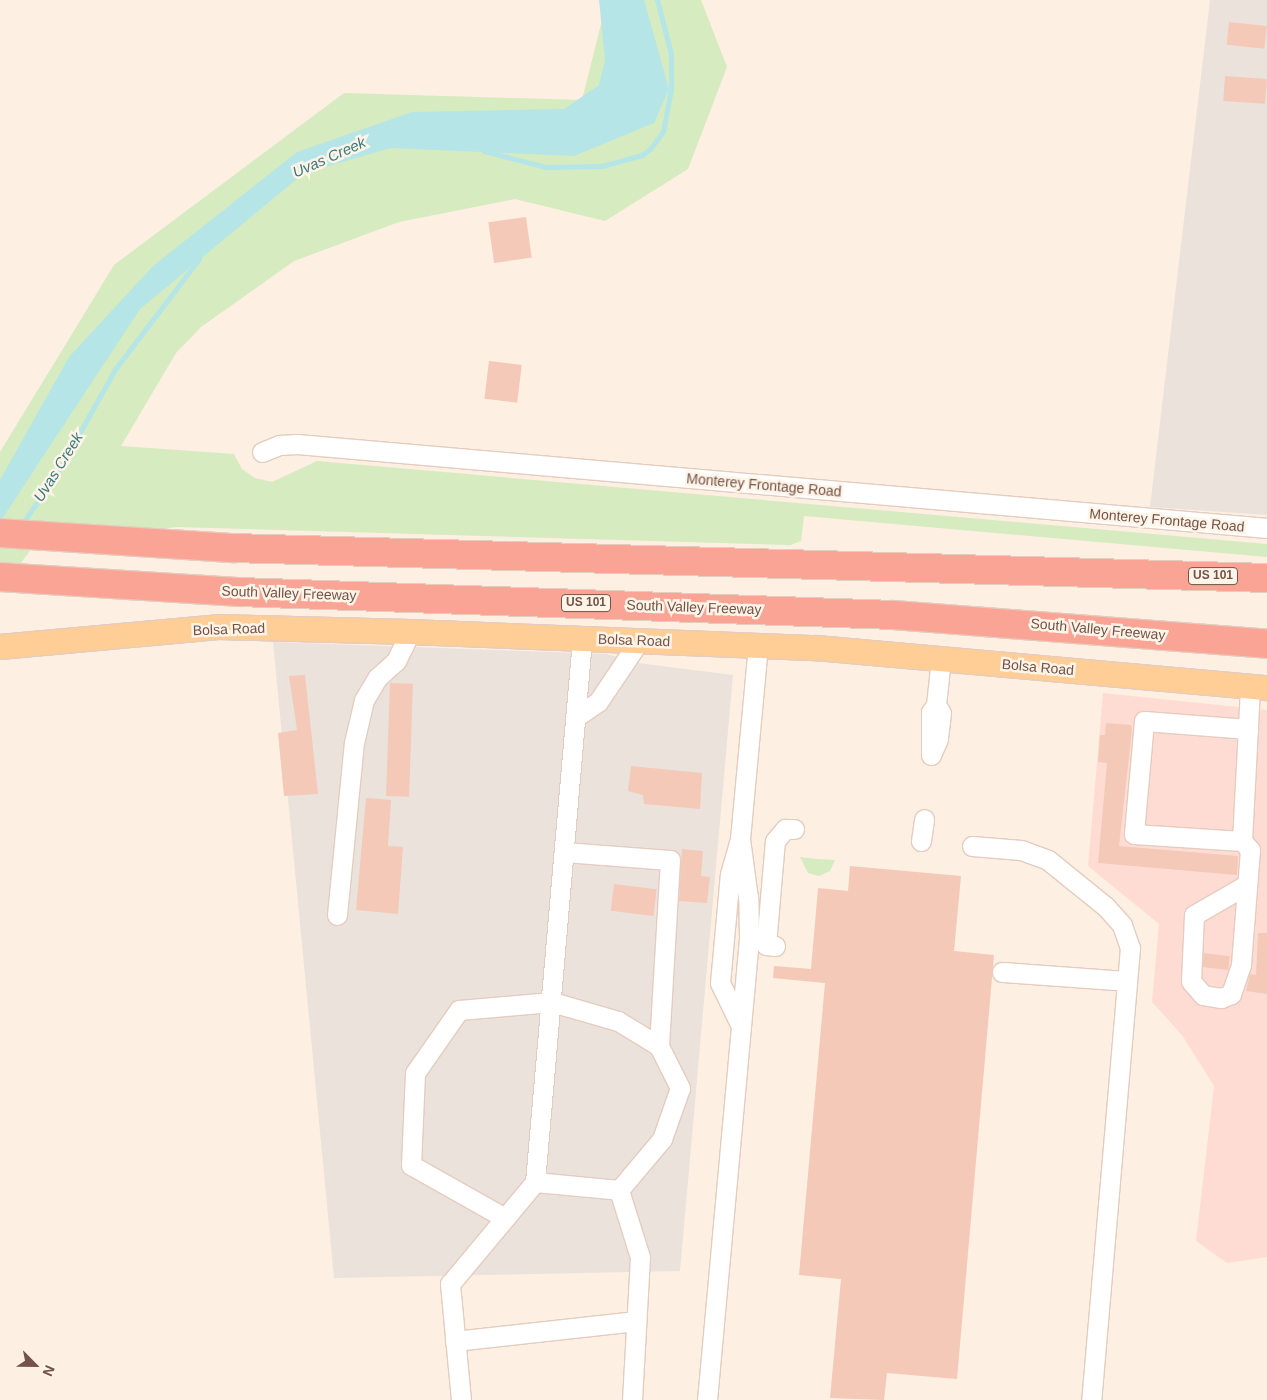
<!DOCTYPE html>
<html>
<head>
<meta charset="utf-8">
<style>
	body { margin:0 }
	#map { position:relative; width:1267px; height:1400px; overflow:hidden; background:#fdefe1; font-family:Arial,sans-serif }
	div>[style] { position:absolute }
	.commercial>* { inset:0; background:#fedcd4 }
	.industrial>* { inset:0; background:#ece2dc }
	.green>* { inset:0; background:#d6ebbf }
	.water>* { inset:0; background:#b5e5e7 }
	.stream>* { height:4.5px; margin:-2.25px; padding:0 2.25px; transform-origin:2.25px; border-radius:2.25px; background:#b5e5e7 }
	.building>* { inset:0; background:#f4c9b7; transform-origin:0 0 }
	.roads { filter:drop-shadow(1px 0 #e4ccbf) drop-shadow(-1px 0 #e4ccbf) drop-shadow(0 1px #e4ccbf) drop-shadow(0 -1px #e4ccbf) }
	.minor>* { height:19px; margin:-9.5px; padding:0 9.5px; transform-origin:9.5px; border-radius:9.5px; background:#fff }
	.major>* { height:24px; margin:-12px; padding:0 12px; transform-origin:12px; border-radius:12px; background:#ffcd96 }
	.highway>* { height:28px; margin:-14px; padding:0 14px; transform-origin:14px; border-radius:14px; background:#faa495 }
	span { translate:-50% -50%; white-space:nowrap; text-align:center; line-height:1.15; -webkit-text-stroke:5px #fff4e8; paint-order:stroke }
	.shield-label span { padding:1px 4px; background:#fff4e8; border:1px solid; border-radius:4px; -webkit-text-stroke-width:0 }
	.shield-label { font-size:12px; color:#755247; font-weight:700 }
	.street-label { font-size:14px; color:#755247 }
	.water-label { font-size:15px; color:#3a787c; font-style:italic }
	.north { position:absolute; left:10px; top:1340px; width:50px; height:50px; -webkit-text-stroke:4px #fff4e8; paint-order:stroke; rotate:113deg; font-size:14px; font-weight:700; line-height:20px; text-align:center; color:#755247 }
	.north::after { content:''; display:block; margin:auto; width:18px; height:22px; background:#755247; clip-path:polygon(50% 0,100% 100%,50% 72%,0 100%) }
</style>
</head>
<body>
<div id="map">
	<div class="commercial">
		<i style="clip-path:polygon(1103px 693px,1267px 710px,1267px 1257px,1227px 1263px,1196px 1241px,1214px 1086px,1182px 1035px,1152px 1002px,1159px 924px,1088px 866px)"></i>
	</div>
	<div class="industrial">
		<i style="clip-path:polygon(1210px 0,1267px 0,1267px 515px,1150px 507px)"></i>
		<i style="clip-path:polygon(273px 642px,607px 654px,638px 663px,733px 675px,680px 1271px,334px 1278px)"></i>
	</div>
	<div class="green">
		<i style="clip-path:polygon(607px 0,701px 0,727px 67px,688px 169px,605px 221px,515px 199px,399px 222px,294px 261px,201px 327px,176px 353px,121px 446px,234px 454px,242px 469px,255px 478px,272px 482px,317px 461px,1267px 544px,1267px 557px,804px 516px,801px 541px,790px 545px,176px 527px,33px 547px,0 590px,0 452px,114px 265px,344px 93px,582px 100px)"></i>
		<i style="clip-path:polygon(800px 857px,817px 859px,835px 860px,830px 871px,819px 876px,808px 873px)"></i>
	</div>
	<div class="water">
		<i style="clip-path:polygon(599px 0,644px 0,669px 89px,654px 123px,574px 156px,391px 148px,304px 173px,140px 309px,0 522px,0 480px,69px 357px,153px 266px,297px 152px,412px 112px,564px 109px,599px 85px,605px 60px)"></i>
	</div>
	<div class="stream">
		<i style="left:484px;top:151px;width:64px;rotate:14.5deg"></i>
		<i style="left:546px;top:167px;width:56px;rotate:-1deg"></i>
		<i style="left:602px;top:166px;width:41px;rotate:-15.4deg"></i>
		<i style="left:642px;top:155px;width:10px;rotate:-37deg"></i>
		<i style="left:650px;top:149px;width:21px;rotate:-53deg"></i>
		<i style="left:663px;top:132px;width:44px;rotate:-79.5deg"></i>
		<i style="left:671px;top:89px;width:35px;rotate:-90deg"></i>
		<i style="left:671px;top:54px;width:56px;rotate:-104.5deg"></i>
		<i style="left:22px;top:524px;width:57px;rotate:-54.9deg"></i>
		<i style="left:55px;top:477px;width:125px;rotate:-60.8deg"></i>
		<i style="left:116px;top:368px;width:137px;rotate:-52.7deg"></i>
	</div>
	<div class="building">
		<i style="left:1229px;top:22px;width:38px;height:23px;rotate:6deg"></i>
		<i style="left:1225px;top:76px;width:42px;height:25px;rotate:4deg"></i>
		<i style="left:526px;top:217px;width:41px;height:38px;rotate:82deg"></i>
		<i style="left:489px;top:361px;width:33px;height:38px;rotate:7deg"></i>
		<i style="clip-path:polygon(305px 675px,318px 794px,284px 796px,278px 733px,297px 730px,289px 676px)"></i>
		<i style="left:390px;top:683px;width:23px;height:113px;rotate:2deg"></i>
		<i style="clip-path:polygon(1106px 723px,1131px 725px,1132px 730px,1119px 846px,1238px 856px,1237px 875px,1098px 863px,1107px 763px,1098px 762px,1100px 735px,1105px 735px)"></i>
		<i style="clip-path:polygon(631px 766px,702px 773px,700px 809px,644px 804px,643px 795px,628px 791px)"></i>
		<i style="clip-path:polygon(366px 798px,391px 800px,388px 846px,403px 847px,398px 914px,356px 910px)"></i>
		<i style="clip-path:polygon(682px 849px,703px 851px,701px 876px,710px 877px,707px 903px,679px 901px)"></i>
		<i style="clip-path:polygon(850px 866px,961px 876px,954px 951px,994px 955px,957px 1379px,887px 1373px,884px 1400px,830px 1398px,841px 1279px,799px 1275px,825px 983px,773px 978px,774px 966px,811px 969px,818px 888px,848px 891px)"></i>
		<i style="left:614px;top:884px;width:43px;height:27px;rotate:7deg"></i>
		<i style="clip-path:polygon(1258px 933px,1267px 933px,1267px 994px,1246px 991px,1250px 974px,1256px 975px)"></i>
		<i style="left:1204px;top:953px;width:26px;height:14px;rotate:7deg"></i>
	</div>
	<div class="roads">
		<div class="minor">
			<i style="left:262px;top:452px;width:18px;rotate:-22deg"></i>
			<i style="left:279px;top:445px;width:18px;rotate:-3deg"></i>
			<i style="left:297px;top:444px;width:974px;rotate:4.95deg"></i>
			<i style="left:936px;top:705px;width:9px;rotate:58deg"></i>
			<i style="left:941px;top:713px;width:26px;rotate:97deg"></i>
			<i style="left:938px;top:739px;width:17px;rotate:114deg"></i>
			<i style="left:931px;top:755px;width:43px;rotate:-90deg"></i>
			<i style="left:931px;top:712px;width:9px;rotate:-54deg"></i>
			<i style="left:936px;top:705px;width:47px;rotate:-83.9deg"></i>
			<i style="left:577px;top:716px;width:25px;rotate:-34deg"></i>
			<i style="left:598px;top:702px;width:73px;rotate:-56.1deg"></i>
			<i style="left:1248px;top:729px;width:104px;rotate:-175.6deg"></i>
			<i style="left:1144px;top:721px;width:113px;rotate:95.1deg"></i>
			<i style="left:1134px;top:834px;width:108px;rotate:3.7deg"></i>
			<i style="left:1242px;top:841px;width:154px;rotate:-87deg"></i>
			<i style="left:921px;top:841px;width:22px;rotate:-82deg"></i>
			<i style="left:1242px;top:841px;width:12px;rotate:48deg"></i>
			<i style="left:1250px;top:850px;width:115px;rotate:94.5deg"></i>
			<i style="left:1241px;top:965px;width:31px;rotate:109deg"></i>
			<i style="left:1231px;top:994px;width:11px;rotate:158deg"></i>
			<i style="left:1221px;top:998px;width:18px;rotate:-171deg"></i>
			<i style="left:1203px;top:995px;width:18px;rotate:-131deg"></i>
			<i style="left:1191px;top:981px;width:66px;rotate:-87.4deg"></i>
			<i style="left:1194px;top:915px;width:60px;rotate:-30deg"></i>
			<i style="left:972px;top:846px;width:49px;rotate:4.7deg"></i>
			<i style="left:1021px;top:850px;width:29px;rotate:20deg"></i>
			<i style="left:1048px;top:860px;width:75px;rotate:39deg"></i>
			<i style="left:1106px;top:907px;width:24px;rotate:48deg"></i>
			<i style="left:1122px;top:925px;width:24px;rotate:71deg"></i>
			<i style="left:1130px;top:948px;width:454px;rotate:94.9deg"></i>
			<i style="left:564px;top:852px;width:106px;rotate:4.3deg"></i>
			<i style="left:670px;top:860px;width:186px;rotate:93.4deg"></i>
			<i style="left:337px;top:915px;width:173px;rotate:-84.4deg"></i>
			<i style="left:354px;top:743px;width:44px;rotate:-76.9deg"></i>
			<i style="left:364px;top:700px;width:26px;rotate:-59deg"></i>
			<i style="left:377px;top:678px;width:25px;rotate:-42deg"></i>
			<i style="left:396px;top:661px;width:32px;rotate:-64deg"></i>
			<i style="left:775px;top:946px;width:9px;rotate:-174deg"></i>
			<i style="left:766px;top:945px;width:104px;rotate:-85.1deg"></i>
			<i style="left:775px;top:841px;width:16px;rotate:-50deg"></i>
			<i style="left:785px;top:829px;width:9px"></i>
			<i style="left:1002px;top:972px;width:125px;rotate:4.1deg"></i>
			<i style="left:741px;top:1026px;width:48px;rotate:-116deg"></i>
			<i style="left:720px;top:983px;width:109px;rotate:-84.8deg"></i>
			<i style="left:730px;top:874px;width:36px;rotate:-74deg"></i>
			<i style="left:740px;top:839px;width:195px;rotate:-84.7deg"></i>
			<i style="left:535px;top:1182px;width:84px;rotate:5.4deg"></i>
			<i style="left:619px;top:1190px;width:70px;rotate:72.6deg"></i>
			<i style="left:640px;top:1257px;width:143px;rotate:93.2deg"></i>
			<i style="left:505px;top:1218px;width:108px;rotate:-150.6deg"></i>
			<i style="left:411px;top:1165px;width:92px;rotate:-87.5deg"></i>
			<i style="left:415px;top:1073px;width:77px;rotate:-55.1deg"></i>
			<i style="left:459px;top:1010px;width:93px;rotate:-4.9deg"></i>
			<i style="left:552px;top:1002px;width:69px;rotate:16.1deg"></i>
			<i style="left:618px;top:1021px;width:48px;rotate:31.4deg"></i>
			<i style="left:659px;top:1046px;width:47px;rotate:63.4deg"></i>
			<i style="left:680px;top:1088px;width:54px;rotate:109.4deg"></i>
			<i style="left:662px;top:1139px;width:67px;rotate:130.1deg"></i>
			<i style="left:455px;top:1341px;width:182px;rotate:-6.3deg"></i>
			<i style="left:461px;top:1400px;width:117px;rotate:-95.4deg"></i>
			<i style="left:450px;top:1284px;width:133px;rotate:-50.2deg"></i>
			<i style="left:535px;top:1182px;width:545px;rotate:-85.05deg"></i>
			<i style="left:707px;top:1400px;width:465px;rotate:-84.8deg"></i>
			<i style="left:749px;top:937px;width:39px;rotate:-91deg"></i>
			<i style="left:748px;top:898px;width:60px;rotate:-97.7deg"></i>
		</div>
		<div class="major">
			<i style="left:0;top:647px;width:219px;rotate:-5.2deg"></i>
			<i style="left:218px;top:627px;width:192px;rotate:1.5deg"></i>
			<i style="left:410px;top:632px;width:407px;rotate:2.3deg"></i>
			<i style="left:817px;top:648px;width:452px;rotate:5.1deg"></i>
		</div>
		<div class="highway">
			<i style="left:0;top:533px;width:233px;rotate:3.7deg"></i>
			<i style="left:233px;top:548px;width:1034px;rotate:1.66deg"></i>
			<i style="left:0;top:577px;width:239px;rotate:3.6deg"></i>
			<i style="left:239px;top:592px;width:655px;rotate:2.01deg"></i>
			<i style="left:894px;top:615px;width:374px;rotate:4.4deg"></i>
		</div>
	</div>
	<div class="shield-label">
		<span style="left:1213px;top:576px">US 101</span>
		<span style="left:586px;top:603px">US 101</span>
	</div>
	<div class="street-label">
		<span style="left:764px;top:485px;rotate:5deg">Monterey Frontage Road</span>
		<span style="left:1167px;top:520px;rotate:5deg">Monterey Frontage Road</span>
		<span style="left:289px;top:593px;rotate:2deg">South Valley Freeway</span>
		<span style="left:694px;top:607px;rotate:2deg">South Valley Freeway</span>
		<span style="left:229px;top:629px;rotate:-2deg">Bolsa Road</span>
		<span style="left:1098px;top:629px;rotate:5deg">South Valley Freeway</span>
		<span style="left:634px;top:640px;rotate:2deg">Bolsa Road</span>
		<span style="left:1038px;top:667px;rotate:5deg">Bolsa Road</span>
	</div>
	<div class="water-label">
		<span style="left:329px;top:157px;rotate:-24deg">Uvas Creek</span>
		<span style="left:58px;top:467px;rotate:-58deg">Uvas Creek</span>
	</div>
	<div class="north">N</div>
</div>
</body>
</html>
